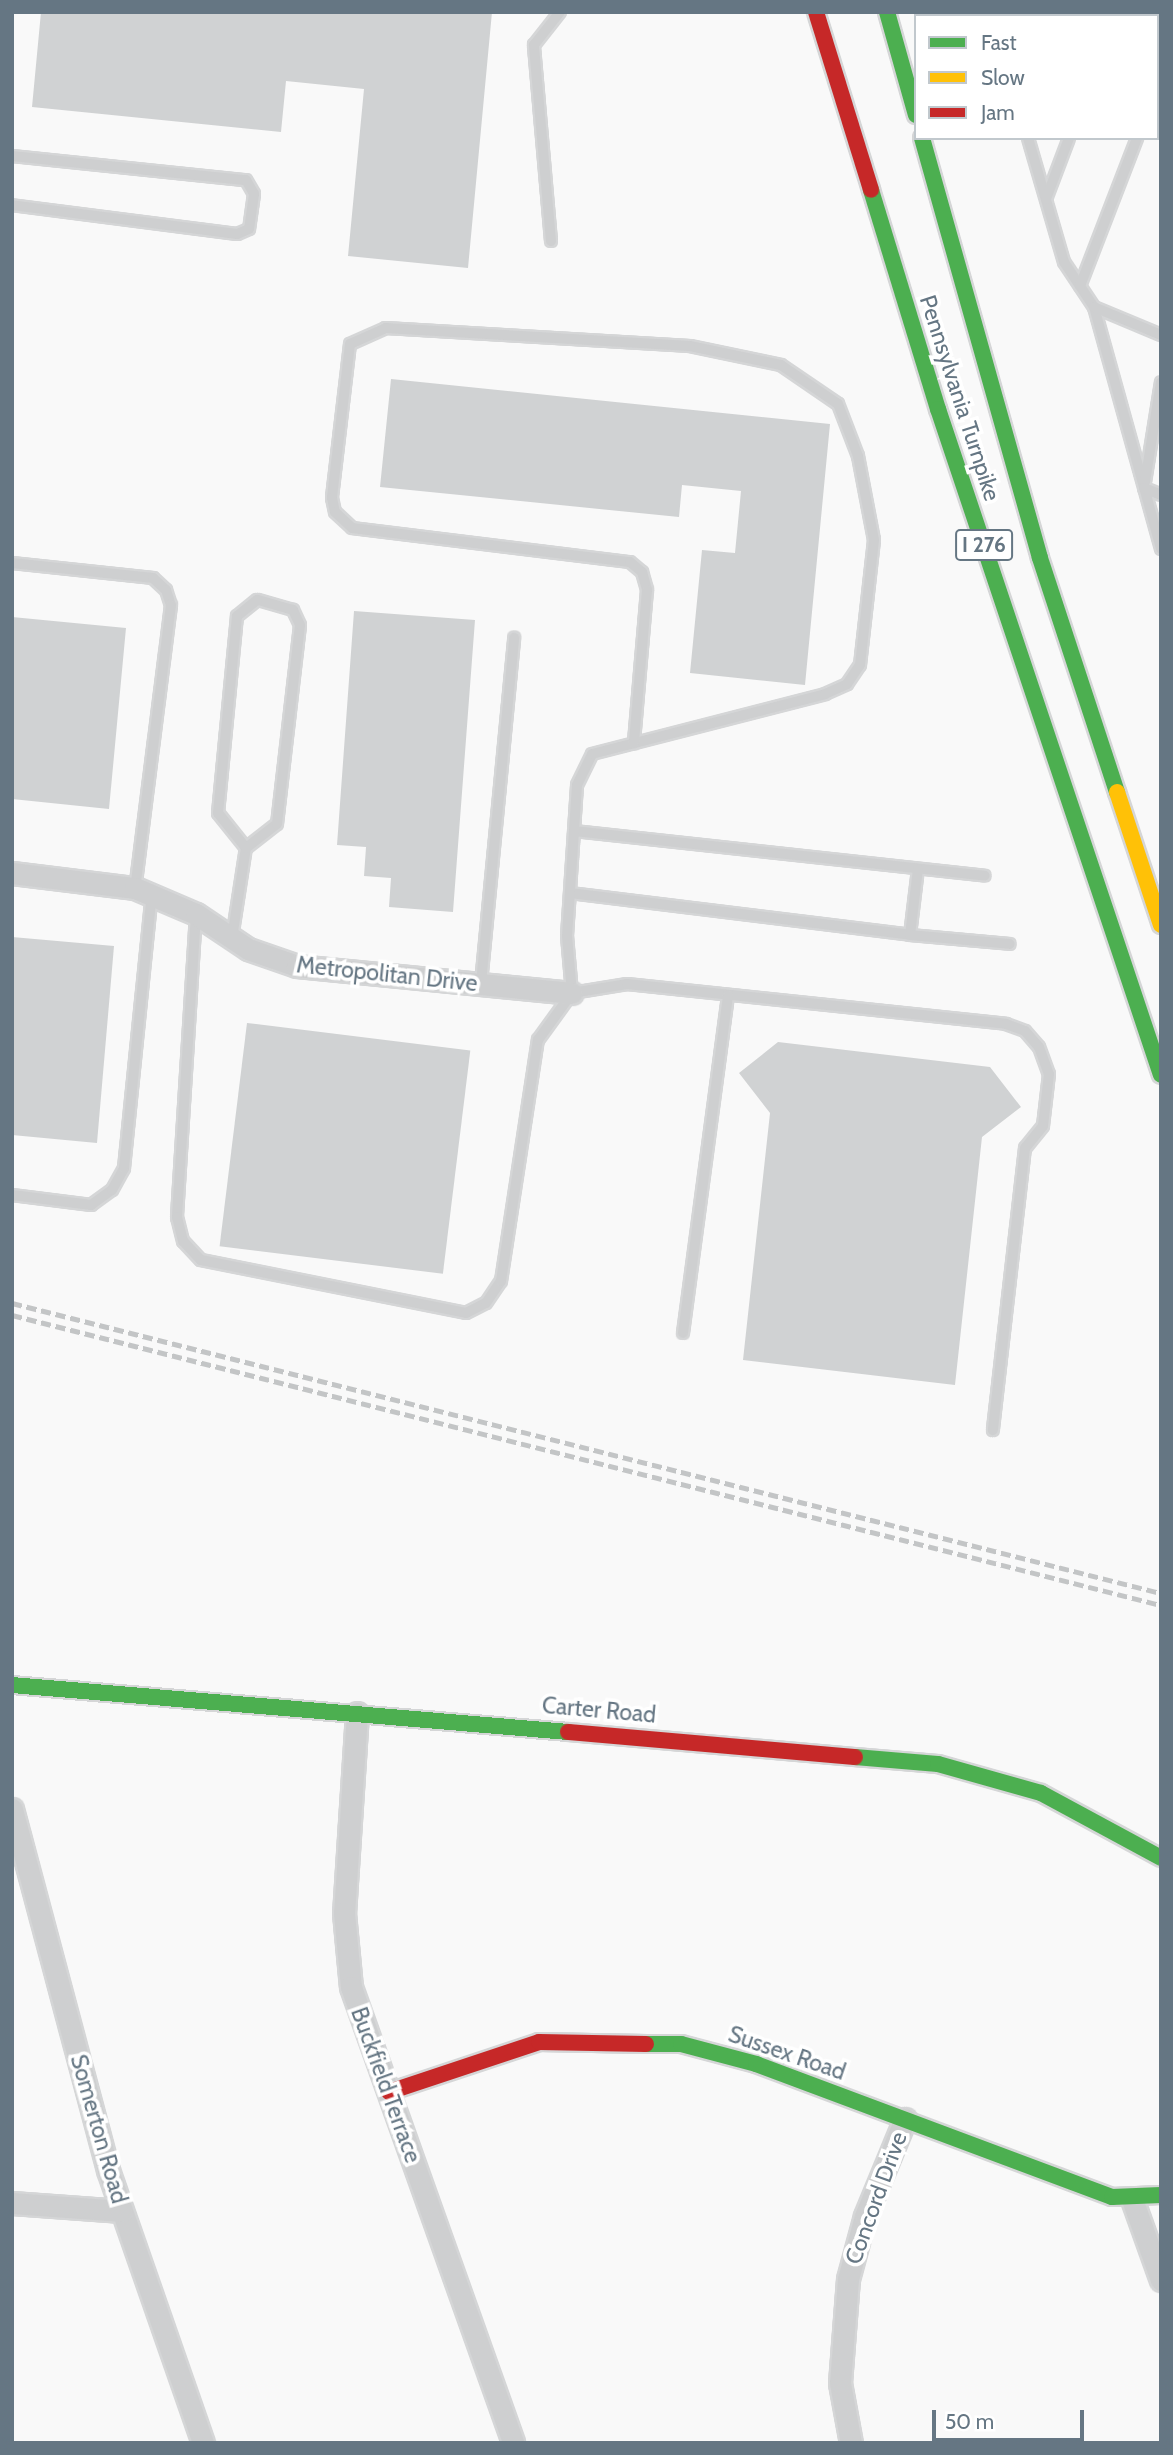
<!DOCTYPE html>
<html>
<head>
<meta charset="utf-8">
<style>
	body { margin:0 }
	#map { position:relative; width:1173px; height:2455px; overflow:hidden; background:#f9f9f9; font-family:Cabin,sans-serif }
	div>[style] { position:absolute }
	.building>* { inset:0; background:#d0d2d3; transform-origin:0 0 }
	.roads { filter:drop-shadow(2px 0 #d5d6d7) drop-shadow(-2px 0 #d5d6d7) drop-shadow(0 2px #d5d6d7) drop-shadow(0 -2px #d5d6d7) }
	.lane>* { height:10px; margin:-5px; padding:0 5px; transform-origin:5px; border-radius:5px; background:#cecfd0 }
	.street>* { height:21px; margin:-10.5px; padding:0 10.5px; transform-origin:10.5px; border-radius:10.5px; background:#cecfd0 }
	.fast>* { height:16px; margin:-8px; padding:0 8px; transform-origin:8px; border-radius:8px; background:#4caf50 }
	.slow>* { height:16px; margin:-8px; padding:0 8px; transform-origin:8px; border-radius:8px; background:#ffc107 }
	.jam>* { height:16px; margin:-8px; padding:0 8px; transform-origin:8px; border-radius:8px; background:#c62828 }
	.rail>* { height:5px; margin-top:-2.5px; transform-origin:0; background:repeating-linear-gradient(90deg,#c3c5c6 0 10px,transparent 0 15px) }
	span { translate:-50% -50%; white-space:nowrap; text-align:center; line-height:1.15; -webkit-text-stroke:7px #fff; paint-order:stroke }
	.shield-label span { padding:2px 5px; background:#fff; border:2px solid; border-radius:5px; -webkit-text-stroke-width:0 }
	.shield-label { font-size:21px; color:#657683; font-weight:700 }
	.street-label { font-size:23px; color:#657683 }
	.frame { position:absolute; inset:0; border:14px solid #657683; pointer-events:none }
	.legend { position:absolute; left:914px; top:14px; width:245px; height:126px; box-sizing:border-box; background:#fff; border:2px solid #c1c8cd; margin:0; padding:9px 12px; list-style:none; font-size:21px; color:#657683 }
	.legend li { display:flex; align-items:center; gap:14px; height:35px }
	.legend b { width:35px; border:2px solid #c1c8cd }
	.scale { position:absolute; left:932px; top:2410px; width:152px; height:32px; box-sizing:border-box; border:4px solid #657683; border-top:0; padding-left:9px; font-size:21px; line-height:24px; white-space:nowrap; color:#657683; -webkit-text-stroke:5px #fff; paint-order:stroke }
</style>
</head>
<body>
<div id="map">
	<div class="building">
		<i style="clip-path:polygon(41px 12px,492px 12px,468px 268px,348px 256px,364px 89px,286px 81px,281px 132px,32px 107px)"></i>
		<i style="clip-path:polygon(391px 379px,830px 424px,805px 685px,690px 673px,702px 550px,735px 553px,741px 491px,682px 485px,679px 517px,380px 487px)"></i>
		<i style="clip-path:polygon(354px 611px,475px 620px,453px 912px,389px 907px,391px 878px,364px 876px,366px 847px,337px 845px)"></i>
		<i style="clip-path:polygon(12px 617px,126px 628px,109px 809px,12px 799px)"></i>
		<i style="clip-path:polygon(12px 937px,114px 946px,97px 1143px,12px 1135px)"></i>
		<i style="left:247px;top:1023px;width:225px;height:225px;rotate:7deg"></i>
		<i style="clip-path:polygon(778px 1042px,990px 1067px,1021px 1107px,982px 1137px,955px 1385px,743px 1360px,770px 1113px,739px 1073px)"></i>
	</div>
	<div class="roads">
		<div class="lane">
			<i style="left:991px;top:12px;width:4px;rotate:76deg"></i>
			<i style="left:1028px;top:138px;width:129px;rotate:73.8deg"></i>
			<i style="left:1064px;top:262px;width:54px;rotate:56.3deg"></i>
			<i style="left:1094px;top:307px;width:251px;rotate:74.5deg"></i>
			<i style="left:12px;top:156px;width:235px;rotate:5.9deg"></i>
			<i style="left:246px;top:180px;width:16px;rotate:60deg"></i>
			<i style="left:254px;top:194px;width:35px;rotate:98deg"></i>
			<i style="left:249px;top:229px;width:13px;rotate:157deg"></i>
			<i style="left:237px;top:234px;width:227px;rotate:-172.7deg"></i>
			<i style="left:1046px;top:199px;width:65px;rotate:-69.3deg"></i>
			<i style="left:551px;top:241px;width:197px;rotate:-95deg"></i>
			<i style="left:534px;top:45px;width:42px;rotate:-51.8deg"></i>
			<i style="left:1080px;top:286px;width:159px;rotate:-68.9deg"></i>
			<i style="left:1094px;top:307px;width:73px;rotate:22.7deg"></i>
			<i style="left:1145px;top:482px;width:101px;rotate:-80.9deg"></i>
			<i style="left:1144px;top:488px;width:18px;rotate:22deg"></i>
			<i style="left:12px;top:563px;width:142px;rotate:6.1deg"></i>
			<i style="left:153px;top:578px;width:18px;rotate:43deg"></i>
			<i style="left:166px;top:590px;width:16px;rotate:72deg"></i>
			<i style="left:171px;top:605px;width:285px;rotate:97.2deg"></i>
			<i style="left:574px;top:831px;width:413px;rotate:6.2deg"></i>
			<i style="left:570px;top:893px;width:343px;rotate:7deg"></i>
			<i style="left:910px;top:935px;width:66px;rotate:-83.1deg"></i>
			<i style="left:196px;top:914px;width:304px;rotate:93.6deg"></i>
			<i style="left:177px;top:1217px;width:25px;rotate:76deg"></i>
			<i style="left:183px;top:1241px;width:26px;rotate:47deg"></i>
			<i style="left:201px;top:1260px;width:270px;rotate:11.3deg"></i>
			<i style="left:466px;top:1313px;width:22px;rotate:-27deg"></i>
			<i style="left:486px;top:1303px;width:27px;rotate:-56deg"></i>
			<i style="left:501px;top:1281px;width:244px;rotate:-81.3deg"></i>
			<i style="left:538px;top:1040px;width:58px;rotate:-54.1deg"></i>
			<i style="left:572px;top:993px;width:57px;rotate:-95deg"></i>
			<i style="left:567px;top:936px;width:151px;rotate:-86.2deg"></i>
			<i style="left:577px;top:785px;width:34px;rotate:-64deg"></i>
			<i style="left:592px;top:754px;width:241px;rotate:-14.4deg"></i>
			<i style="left:825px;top:694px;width:24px;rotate:-24deg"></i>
			<i style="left:847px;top:684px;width:23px;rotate:-56deg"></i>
			<i style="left:860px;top:665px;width:126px;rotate:-83.6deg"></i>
			<i style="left:874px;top:540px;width:86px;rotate:-100.8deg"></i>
			<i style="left:858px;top:456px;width:56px;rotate:-111deg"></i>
			<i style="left:838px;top:404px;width:69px;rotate:-145.6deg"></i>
			<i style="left:781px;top:365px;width:93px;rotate:-168.2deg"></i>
			<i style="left:690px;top:346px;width:305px;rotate:-176.6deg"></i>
			<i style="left:386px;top:328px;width:39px;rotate:156deg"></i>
			<i style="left:350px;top:344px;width:155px;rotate:96.7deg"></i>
			<i style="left:332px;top:498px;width:14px;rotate:78deg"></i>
			<i style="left:335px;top:512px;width:23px;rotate:43deg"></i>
			<i style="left:352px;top:528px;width:280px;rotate:7deg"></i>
			<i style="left:630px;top:562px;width:16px;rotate:40deg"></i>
			<i style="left:642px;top:572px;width:19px;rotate:74deg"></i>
			<i style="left:647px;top:590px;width:154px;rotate:94.9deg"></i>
			<i style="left:910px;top:935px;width:100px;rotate:5.1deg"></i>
			<i style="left:232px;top:938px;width:91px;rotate:-81.2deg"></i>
			<i style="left:246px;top:848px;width:39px;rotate:-38deg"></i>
			<i style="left:277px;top:824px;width:200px;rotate:-83.4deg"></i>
			<i style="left:300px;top:625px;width:17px;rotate:-115deg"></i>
			<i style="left:293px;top:610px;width:37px;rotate:-164deg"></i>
			<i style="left:257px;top:600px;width:26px;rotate:141deg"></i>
			<i style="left:237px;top:616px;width:198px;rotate:95.5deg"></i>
			<i style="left:218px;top:813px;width:45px;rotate:51.3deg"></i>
			<i style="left:481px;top:983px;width:347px;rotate:-84.5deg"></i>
			<i style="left:572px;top:993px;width:56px;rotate:-9.3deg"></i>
			<i style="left:627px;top:984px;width:381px;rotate:6deg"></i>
			<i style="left:1006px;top:1024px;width:20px;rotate:20deg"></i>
			<i style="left:1025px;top:1031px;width:21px;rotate:49deg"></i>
			<i style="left:1039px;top:1047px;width:29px;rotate:70deg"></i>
			<i style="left:1049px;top:1074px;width:52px;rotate:96.6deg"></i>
			<i style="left:1043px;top:1126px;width:28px;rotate:129deg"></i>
			<i style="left:1025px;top:1148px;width:284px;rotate:96.5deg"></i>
			<i style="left:12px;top:1195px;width:80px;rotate:7.2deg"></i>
			<i style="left:91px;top:1205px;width:26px;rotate:-36deg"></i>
			<i style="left:112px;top:1190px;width:25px;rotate:-61deg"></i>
			<i style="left:124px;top:1168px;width:275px;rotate:-84.2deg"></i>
			<i style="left:683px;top:1333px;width:341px;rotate:-82.4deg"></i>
		</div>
		<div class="street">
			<i style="left:12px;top:873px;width:124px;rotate:7deg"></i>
			<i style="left:135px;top:888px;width:66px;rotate:23.1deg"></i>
			<i style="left:196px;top:914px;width:63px;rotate:33.9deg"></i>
			<i style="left:248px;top:949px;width:52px;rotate:19.1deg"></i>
			<i style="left:297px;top:966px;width:276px;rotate:5.6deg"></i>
			<i style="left:357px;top:1713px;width:200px;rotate:93.7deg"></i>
			<i style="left:344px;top:1913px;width:74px;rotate:84.6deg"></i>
			<i style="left:351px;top:1987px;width:484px;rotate:70.4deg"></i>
			<i style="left:12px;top:1809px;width:374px;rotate:75.1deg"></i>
			<i style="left:108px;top:2170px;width:289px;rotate:70.8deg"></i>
			<i style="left:1132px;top:2199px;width:86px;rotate:70.3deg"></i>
			<i style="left:12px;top:2203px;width:110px;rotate:4.2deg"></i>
			<i style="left:851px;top:2443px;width:61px;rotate:-100.4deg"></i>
			<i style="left:840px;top:2383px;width:104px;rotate:-85.6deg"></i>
			<i style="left:848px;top:2279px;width:65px;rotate:-74.9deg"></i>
			<i style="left:865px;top:2216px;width:105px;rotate:-67.6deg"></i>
		</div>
		<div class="fast">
			<i style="left:887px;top:12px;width:107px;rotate:74.3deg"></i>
			<i style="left:922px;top:138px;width:436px;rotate:74.3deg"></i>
			<i style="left:1040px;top:558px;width:246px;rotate:71.8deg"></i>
			<i style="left:871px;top:190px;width:229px;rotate:73deg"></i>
			<i style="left:938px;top:409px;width:702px;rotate:71.49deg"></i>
			<i style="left:12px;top:1685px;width:558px;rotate:4.83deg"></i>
			<i style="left:855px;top:1757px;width:83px;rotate:4.8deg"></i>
			<i style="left:938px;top:1764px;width:107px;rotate:15.7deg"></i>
			<i style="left:1041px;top:1793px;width:136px;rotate:28.4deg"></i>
			<i style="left:646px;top:2044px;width:35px"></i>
			<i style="left:681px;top:2044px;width:78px;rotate:14.9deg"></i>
			<i style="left:756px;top:2064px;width:380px;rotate:20.5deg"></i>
			<i style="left:1112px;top:2197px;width:49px;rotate:-2.3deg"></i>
		</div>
		<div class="slow">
			<i style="left:1117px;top:792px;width:140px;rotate:71.7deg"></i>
		</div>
		<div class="jam">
			<i style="left:816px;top:12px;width:186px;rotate:72.8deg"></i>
			<i style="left:568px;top:1732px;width:288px;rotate:5deg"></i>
			<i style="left:389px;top:2092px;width:158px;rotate:-18.4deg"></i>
			<i style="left:539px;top:2042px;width:107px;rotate:1.1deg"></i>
		</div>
	</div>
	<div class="rail">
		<i style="left:12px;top:1303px;width:1185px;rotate:14.17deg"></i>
		<i style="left:12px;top:1315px;width:1185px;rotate:14.17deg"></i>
	</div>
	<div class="shield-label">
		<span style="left:984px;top:545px">I 276</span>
	</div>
	<div class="street-label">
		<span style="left:960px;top:398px;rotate:72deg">Pennsylvania Turnpike</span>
		<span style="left:387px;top:974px;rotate:6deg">Metropolitan Drive</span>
		<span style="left:599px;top:1710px;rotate:5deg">Carter Road</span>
		<span style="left:787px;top:2053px;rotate:19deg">Sussex Road</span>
		<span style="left:386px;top:2085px;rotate:70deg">Buckfield Terrace</span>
		<span style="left:99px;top:2129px;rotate:74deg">Somerton Road</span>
		<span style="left:876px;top:2198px;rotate:-70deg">Concord Drive</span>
	</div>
	<div class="frame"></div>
	<ul class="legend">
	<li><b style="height:9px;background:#4caf50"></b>Fast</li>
	<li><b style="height:9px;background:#ffc107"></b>Slow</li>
	<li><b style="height:9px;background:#c62828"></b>Jam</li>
	</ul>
	<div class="scale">50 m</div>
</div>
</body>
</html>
